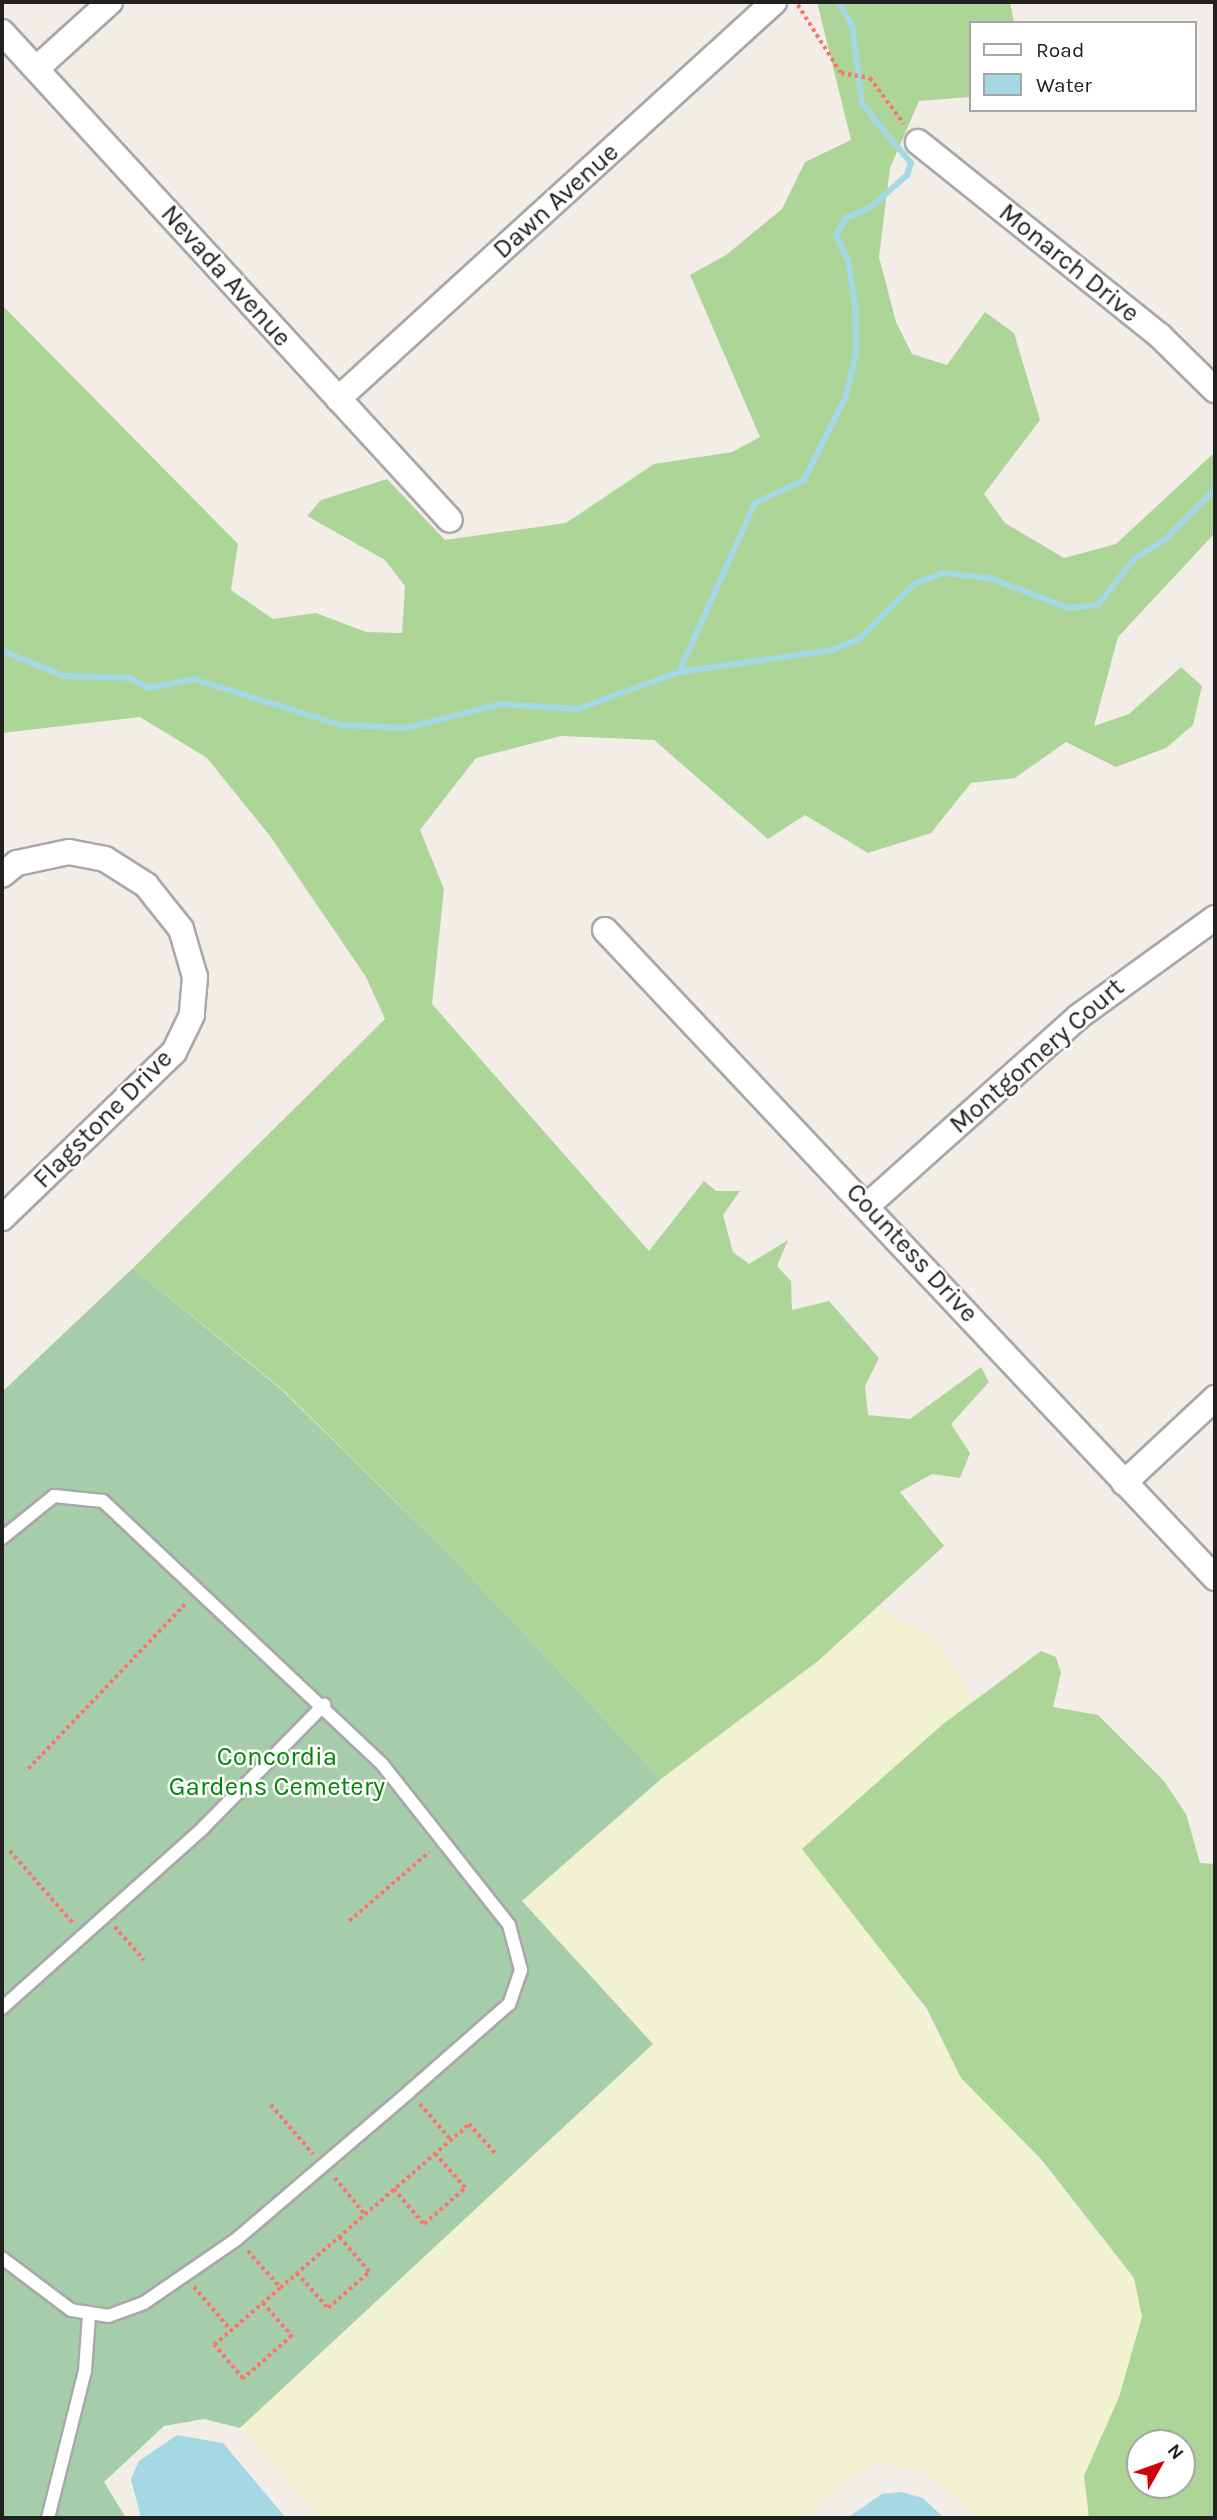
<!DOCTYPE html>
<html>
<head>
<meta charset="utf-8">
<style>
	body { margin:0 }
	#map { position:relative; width:1217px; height:2520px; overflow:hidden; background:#f2eee7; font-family:Karla,sans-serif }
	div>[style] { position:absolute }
	.farmland>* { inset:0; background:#f1f2d1 }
	.forest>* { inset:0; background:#add598 }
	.cemetery>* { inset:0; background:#a6cda9 }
	.water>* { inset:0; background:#a4d8e3 }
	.stream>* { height:6px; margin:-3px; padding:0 3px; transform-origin:3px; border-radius:3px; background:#a4d8e3 }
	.path>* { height:3.5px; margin-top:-1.75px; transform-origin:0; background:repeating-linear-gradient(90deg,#ff726b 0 3.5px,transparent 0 7px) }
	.roads { filter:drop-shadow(2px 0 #a8a8a8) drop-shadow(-2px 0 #a8a8a8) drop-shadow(0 2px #a8a8a8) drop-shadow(0 -2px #a8a8a8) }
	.lane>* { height:12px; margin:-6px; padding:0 6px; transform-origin:6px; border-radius:6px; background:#fff }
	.street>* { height:24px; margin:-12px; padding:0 12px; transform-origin:12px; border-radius:12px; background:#fff }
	span { translate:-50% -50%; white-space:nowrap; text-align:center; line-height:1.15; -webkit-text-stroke:5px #fff; paint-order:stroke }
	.street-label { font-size:26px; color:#212121 }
	.park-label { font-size:26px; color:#038607 }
	.frame { position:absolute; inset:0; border:4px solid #212121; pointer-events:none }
	.legend { position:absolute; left:969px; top:21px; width:228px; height:91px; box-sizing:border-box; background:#fff; border:2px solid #a6a6a6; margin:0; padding:9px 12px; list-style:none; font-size:21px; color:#212121 }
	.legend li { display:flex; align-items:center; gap:14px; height:35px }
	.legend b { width:35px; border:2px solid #a6a6a6 }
	.north { position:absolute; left:1126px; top:2429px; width:70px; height:70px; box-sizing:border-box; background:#fff; border:2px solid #a6a6a6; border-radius:50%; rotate:50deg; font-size:19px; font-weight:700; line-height:28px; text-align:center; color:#212121 }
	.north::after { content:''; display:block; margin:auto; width:24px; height:32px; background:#d2000b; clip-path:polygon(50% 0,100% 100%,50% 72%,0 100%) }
</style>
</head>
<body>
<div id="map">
	<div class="farmland">
		<i style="clip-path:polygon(879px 1608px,936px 1638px,975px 1704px,943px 1724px,802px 1849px,887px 1953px,941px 2042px,1134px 2278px,1142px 2317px,1119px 2397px,1084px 2476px,1089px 2518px,980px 2518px,928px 2474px,880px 2462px,856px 2473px,806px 2518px,320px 2518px,240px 2428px,653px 2044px,522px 1901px,661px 1779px,818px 1662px)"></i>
	</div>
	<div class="forest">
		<i style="clip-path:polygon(817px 2px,1010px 2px,1014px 23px,970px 23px,970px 97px,919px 101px,890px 168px,879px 257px,896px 322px,912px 354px,947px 365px,985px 312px,1014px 333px,1040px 420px,984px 494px,1005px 523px,1064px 558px,1116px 544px,1215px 452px,1215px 533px,1118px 637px,1094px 726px,1129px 714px,1181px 667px,1202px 686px,1193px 725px,1166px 748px,1116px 767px,1066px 742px,1015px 778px,971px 783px,931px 833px,868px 853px,805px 815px,768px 839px,654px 740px,561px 736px,476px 758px,420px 830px,444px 889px,432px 1004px,649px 1251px,704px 1181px,716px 1191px,740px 1191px,723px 1215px,733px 1252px,749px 1264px,788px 1240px,777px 1266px,791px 1281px,792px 1310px,829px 1301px,879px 1358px,865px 1386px,868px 1415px,910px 1419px,981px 1367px,989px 1382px,951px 1424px,970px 1453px,960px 1478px,932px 1474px,900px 1492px,944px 1546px,818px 1661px,661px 1779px,457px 1562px,283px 1390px,133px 1268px,385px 1019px,366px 977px,270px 836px,207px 758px,140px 717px,2px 733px,2px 305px,238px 544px,231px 590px,273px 619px,316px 613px,366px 632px,402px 633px,405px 586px,385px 560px,307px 516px,321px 500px,387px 479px,445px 540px,566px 523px,654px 464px,732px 452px,760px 437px,690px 275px,726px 255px,782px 209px,805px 162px,851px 140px)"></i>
		<i style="clip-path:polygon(evenodd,1041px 1651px,1056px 1657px,1061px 1673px,1053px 1707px,1098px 1715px,1164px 1781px,1186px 1814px,1200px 1863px,1215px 1864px,1215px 2518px,1089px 2518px,1084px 2476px,1119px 2397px,1142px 2317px,1134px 2278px,1041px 2159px,961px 2078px,927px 2009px,802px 1849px,943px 1724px,1041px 1651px,1140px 2443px,1182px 2443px,1182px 2485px,1140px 2485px,1140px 2443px)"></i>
	</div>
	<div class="cemetery">
		<i style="clip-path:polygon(133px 1268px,282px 1390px,457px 1562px,661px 1779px,522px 1901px,653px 2044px,240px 2428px,204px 2419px,164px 2426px,104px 2482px,126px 2518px,2px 2518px,2px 1392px)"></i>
	</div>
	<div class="water">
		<i style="clip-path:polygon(177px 2435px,223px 2443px,286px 2518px,141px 2518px,131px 2479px,139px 2461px)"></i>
		<i style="clip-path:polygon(901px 2492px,923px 2498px,944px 2518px,847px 2518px,882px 2494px)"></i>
	</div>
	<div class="stream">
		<i style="left:2px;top:651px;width:67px;rotate:22deg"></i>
		<i style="left:64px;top:676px;width:66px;rotate:1.7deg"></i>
		<i style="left:130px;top:678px;width:21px;rotate:28deg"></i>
		<i style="left:149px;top:688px;width:46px;rotate:-11.3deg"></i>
		<i style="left:194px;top:679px;width:153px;rotate:17.5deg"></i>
		<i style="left:340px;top:725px;width:66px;rotate:2.6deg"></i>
		<i style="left:406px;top:728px;width:98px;rotate:-14.2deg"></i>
		<i style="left:501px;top:704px;width:76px;rotate:3.8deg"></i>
		<i style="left:577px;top:709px;width:109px;rotate:-19.9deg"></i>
		<i style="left:679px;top:672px;width:155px;rotate:-8.2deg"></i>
		<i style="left:832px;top:650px;width:29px;rotate:-22deg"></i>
		<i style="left:859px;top:639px;width:78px;rotate:-45deg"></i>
		<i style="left:914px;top:584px;width:31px;rotate:-21deg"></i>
		<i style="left:943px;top:573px;width:47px;rotate:6.1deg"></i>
		<i style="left:990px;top:578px;width:84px;rotate:21deg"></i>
		<i style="left:1068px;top:608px;width:30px;rotate:-6deg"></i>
		<i style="left:1098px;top:605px;width:58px;rotate:-52deg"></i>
		<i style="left:1134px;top:559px;width:36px;rotate:-32deg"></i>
		<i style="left:1165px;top:540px;width:71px;rotate:-45.6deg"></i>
		<i style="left:679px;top:672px;width:185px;rotate:-65.8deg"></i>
		<i style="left:755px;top:503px;width:54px;rotate:-25.1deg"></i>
		<i style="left:804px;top:480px;width:94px;rotate:-63.4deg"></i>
		<i style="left:846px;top:396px;width:44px;rotate:-76.9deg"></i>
		<i style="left:856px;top:353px;width:49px;rotate:-91.2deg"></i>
		<i style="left:855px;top:304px;width:44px;rotate:-99.2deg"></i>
		<i style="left:848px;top:261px;width:29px;rotate:-115deg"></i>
		<i style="left:836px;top:235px;width:20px;rotate:-60deg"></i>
		<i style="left:846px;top:218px;width:26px;rotate:-23deg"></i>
		<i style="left:870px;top:208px;width:50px;rotate:-41.7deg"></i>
		<i style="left:907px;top:175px;width:13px;rotate:-72deg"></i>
		<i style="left:911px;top:163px;width:77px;rotate:-129.7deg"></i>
		<i style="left:862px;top:104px;width:80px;rotate:-97.2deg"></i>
		<i style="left:852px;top:25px;width:27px;rotate:-121deg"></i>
	</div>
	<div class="path">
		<i style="left:798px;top:5px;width:80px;rotate:57.7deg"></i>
		<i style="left:841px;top:73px;width:29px;rotate:10deg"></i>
		<i style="left:870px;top:78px;width:57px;rotate:53.5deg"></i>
		<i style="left:28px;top:1769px;width:229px;rotate:-46.4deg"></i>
		<i style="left:10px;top:1851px;width:96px;rotate:48.8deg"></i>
		<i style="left:349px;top:1921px;width:106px;rotate:-40.8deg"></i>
		<i style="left:115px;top:1927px;width:44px;rotate:48.7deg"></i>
		<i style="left:420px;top:2104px;width:48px;rotate:49.3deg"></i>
		<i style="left:271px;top:2105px;width:65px;rotate:49.4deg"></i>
		<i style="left:335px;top:2178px;width:47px;rotate:50.2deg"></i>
		<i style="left:394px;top:2189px;width:46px;rotate:49.4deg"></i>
		<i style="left:424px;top:2224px;width:55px;rotate:-41.3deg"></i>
		<i style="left:465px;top:2188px;width:45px;rotate:-131.4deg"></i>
		<i style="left:248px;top:2251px;width:48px;rotate:48.4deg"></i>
		<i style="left:297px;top:2273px;width:47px;rotate:48.5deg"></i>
		<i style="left:328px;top:2308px;width:55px;rotate:-41.3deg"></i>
		<i style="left:369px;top:2272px;width:46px;rotate:-130.6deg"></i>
		<i style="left:194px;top:2287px;width:57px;rotate:49.3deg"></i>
		<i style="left:263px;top:2303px;width:44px;rotate:48.7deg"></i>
		<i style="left:292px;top:2336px;width:65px;rotate:138.7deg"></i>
		<i style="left:243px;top:2379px;width:45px;rotate:-130.5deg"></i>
		<i style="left:214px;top:2345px;width:87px;rotate:-40.8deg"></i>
		<i style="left:280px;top:2288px;width:250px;rotate:-40.9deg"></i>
		<i style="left:469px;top:2124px;width:42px;rotate:47.9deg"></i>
	</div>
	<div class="roads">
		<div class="lane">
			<i style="left:2px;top:1538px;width:67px;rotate:-38.9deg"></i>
			<i style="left:54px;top:1496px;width:49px;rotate:5.8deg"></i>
			<i style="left:103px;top:1501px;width:383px;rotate:43.3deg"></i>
			<i style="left:382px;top:1764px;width:205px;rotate:51.7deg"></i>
			<i style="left:509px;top:1925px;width:47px;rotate:75.1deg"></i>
			<i style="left:521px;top:1970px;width:36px;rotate:109deg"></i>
			<i style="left:509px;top:2004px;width:133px;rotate:138.7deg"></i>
			<i style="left:409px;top:2092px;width:226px;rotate:139.5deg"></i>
			<i style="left:237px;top:2239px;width:113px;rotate:145.5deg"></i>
			<i style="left:144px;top:2303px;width:37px;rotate:160deg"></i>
			<i style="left:109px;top:2316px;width:38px;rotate:-171deg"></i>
			<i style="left:71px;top:2310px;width:86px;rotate:-143deg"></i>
			<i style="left:2px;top:2008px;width:270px;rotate:-41.8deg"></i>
			<i style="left:203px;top:1828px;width:173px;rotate:-45.5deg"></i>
			<i style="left:48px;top:2518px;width:152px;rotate:-75.9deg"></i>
			<i style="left:85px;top:2371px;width:56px;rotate:-85.9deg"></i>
		</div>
		<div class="street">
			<i style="left:2px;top:32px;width:662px;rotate:47.45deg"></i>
			<i style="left:36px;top:69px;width:100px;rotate:-42.2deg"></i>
			<i style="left:918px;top:142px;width:310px;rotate:38.7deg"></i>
			<i style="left:1160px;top:336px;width:77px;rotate:44.5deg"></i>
			<i style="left:338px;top:399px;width:590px;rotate:-42.32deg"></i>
			<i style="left:2px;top:875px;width:19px;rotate:-39deg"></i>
			<i style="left:17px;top:863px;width:53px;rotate:-11.9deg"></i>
			<i style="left:69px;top:852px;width:37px;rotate:11deg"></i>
			<i style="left:105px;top:859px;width:49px;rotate:32.4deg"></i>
			<i style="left:146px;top:885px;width:56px;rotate:51.5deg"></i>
			<i style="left:181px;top:929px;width:50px;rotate:73.7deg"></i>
			<i style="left:195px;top:977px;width:38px;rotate:95deg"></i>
			<i style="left:192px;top:1015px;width:41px;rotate:115.9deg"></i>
			<i style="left:174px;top:1052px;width:239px;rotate:136deg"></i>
			<i style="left:605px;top:930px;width:890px;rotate:46.73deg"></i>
			<i style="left:868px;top:1205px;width:282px;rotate:-41.8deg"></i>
			<i style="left:1078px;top:1017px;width:169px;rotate:-35.9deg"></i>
			<i style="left:1124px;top:1483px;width:125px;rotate:-43deg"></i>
		</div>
	</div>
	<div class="street-label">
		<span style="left:556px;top:201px;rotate:-42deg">Dawn Avenue</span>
		<span style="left:1069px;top:263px;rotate:39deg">Monarch Drive</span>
		<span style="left:226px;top:276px;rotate:48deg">Nevada Avenue</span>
		<span style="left:1037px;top:1056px;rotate:-41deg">Montgomery Court</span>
		<span style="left:103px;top:1119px;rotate:-45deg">Flagstone Drive</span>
		<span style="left:912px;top:1253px;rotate:47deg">Countess Drive</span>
	</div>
	<div class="park-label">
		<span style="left:277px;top:1772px">Concordia<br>Gardens Cemetery</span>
	</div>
	<div class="frame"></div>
	<ul class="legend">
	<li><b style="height:9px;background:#fff"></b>Road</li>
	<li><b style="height:19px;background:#a4d8e3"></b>Water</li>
	</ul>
	<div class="north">N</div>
</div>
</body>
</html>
